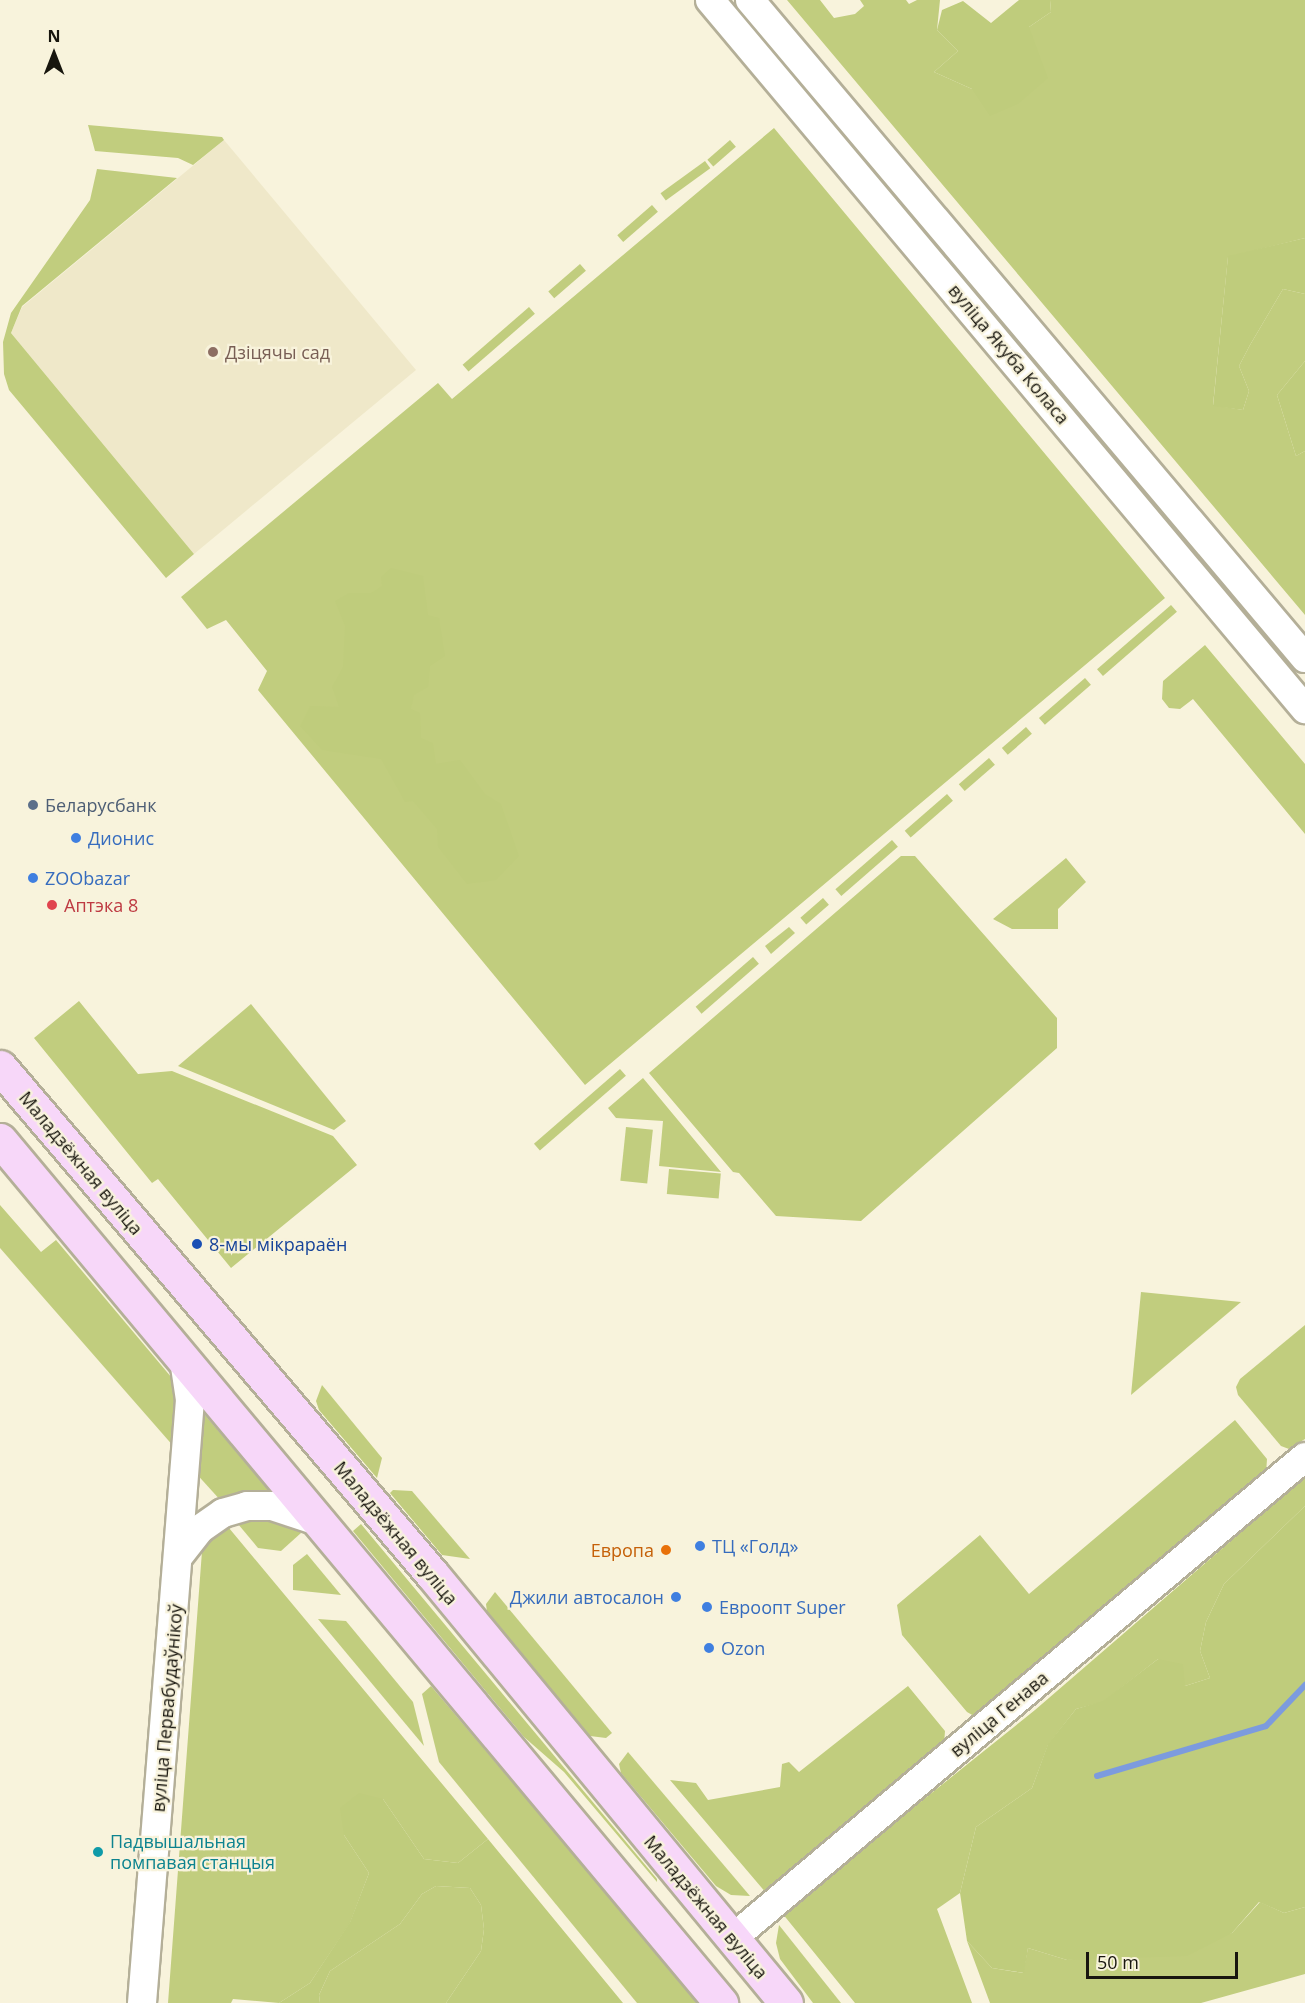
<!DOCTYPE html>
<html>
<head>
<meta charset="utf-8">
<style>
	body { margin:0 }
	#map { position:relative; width:1305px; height:2003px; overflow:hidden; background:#f8f3dc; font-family:"Open Sans",sans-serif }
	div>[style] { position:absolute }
	.built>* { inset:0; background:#efe8c9 }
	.green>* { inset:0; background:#c1cd7e; transform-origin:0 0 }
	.forest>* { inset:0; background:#bfcc7c }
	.stream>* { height:6px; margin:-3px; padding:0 3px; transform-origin:3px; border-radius:3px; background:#7c9bde }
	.roads { filter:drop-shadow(2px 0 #b4af98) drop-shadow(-2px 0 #b4af98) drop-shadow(0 2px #b4af98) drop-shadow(0 -2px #b4af98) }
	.minor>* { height:28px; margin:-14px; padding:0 14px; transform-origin:14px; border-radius:14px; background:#fff }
	.major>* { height:33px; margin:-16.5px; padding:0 16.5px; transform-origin:16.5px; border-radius:16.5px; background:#f7d7f9 }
	.dots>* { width:16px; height:16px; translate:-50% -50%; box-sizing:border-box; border:3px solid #f8f3dc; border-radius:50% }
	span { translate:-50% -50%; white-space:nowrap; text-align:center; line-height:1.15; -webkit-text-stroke:4.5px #f8f3dc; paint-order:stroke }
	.education-label { font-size:18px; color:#785e54 }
	.left { translate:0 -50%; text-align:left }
	.street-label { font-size:18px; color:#18160e }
	.service-label { font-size:18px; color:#4e5e75 }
	.shop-label { font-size:18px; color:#366cbe }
	.right { translate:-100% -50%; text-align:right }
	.health-label { font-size:18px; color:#be3a42 }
	.transit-label { font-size:18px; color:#164399 }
	.food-label { font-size:18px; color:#c56008 }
	.culture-label { font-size:18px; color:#0d838f }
	.north { position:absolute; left:24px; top:24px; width:60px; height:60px; -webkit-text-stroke:4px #f8f3dc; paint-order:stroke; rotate:0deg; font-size:16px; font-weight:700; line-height:24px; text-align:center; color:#18160e }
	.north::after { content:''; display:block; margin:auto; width:21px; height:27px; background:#18160e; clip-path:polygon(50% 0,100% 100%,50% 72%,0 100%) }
	.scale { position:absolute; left:1086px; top:1952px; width:152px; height:27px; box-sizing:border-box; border:3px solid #18160e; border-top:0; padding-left:8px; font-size:18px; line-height:21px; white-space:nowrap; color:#18160e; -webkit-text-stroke:4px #f8f3dc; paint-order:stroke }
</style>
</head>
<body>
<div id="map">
	<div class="built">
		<i style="clip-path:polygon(224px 140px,416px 370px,194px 554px,11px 333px,22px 307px)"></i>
	</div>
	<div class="green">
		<i style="clip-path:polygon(787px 0,820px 0,834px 18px,855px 14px,864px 6px,860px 0,906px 0,909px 4px,917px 0,940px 0,937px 30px,958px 51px,934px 72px,972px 89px,1029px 27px,1051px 12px,1050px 0,1305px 0,1305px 238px,1228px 257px,1213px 405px,1243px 410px,1249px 391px,1239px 366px,1250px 345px,1283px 289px,1305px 294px,1305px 361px,1277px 395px,1296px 456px,1305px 451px,1305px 615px)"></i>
		<i style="clip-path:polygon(88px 125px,222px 137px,224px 140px,193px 165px,178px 158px,95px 151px)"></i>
		<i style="clip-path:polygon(774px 128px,1165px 598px,585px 1085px,258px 690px,267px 671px,226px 620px,207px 629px,181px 597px,438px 383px,452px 399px)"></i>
		<i style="left:730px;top:140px;width:9px;height:30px;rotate:49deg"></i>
		<i style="left:705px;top:161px;width:9px;height:55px;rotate:54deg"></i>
		<i style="clip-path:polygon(97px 169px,177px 178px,22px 306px,11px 333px,194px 554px,166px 578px,9px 390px,4px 374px,3px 342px,11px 313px,90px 200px)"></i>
		<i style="left:652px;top:205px;width:9px;height:46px;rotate:49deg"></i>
		<i style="left:580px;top:264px;width:9px;height:42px;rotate:49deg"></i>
		<i style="left:529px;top:307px;width:9px;height:88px;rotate:49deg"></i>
		<i style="left:1171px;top:605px;width:9px;height:98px;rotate:49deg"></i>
		<i style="clip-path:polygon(1205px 645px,1305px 764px,1305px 834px,1193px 699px,1180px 709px,1169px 708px,1162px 699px,1163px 681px)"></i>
		<i style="left:1085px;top:678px;width:9px;height:61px;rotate:49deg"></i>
		<i style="left:1026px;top:727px;width:9px;height:32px;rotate:49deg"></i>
		<i style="left:989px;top:758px;width:9px;height:40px;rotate:49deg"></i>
		<i style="left:947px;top:794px;width:9px;height:56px;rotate:49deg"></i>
		<i style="left:892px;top:840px;width:9px;height:75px;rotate:49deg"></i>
		<i style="clip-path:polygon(901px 856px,915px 856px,1057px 1018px,1057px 1048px,861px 1221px,776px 1216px,739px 1173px,733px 1172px,649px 1073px)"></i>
		<i style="clip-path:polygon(1066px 858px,1086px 882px,1058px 909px,1058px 929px,1012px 929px,993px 919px)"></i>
		<i style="left:823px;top:898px;width:9px;height:30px;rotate:49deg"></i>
		<i style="clip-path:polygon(789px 927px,795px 933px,771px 954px,765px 946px)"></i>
		<i style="left:753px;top:957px;width:9px;height:76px;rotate:49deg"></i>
		<i style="clip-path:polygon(79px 1001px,138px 1074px,172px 1071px,333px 1136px,357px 1165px,231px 1268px,158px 1179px,152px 1183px,34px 1038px)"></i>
		<i style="clip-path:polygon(251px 1004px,346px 1121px,334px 1130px,178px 1066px)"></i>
		<i style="left:620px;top:1069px;width:9px;height:114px;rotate:49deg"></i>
		<i style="clip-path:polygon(643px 1078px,721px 1172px,659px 1166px,663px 1121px,616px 1118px,608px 1108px)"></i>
		<i style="left:626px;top:1127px;width:27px;height:54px;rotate:6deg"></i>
		<i style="left:669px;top:1169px;width:52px;height:25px;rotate:5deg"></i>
		<i style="clip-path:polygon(0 1205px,41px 1252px,56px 1240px,177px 1384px,175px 1448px,0 1248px)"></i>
		<i style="clip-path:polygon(1141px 1292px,1241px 1302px,1131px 1395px)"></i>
		<i style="clip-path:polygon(1305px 1325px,1305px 1439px,1289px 1449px,1281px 1446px,1238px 1395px,1236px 1387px,1240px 1379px)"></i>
		<i style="clip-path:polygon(322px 1385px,382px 1458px,377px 1478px,319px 1410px,316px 1401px)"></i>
		<i style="clip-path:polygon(199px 1408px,274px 1496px,222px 1502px,193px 1470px)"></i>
		<i style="clip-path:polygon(1235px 1420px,1267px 1459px,1266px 1474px,981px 1714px,974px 1716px,967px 1712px,902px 1635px,897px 1605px,980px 1535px,1029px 1594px)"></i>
		<i style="clip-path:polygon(1305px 1477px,1305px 1506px,1224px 1584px,1206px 1622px,1200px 1651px,1210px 1678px,1185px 1686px,1158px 1659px,1103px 1702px,1076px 1709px,1048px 1745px,1032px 1788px,976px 1827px,960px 1893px,937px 1909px,972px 2003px,855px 2003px,782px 1913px,1035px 1710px)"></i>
		<i style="clip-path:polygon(393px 1490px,412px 1491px,470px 1559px,442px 1555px,390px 1493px)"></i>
		<i style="clip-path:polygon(250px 1515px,290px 1521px,301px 1533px,281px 1551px,258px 1548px,233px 1518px)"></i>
		<i style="clip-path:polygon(224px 1522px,488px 1839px,458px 1863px,424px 1859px,383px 1799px,344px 1835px,369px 1873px,350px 1923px,310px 1983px,279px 2003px,233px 1999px,231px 2003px,168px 2003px,203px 1538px)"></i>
		<i style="clip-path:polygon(361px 1524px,657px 1879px,657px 1882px,564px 1772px,524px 1737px,353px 1531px)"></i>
		<i style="clip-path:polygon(307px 1554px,341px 1595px,293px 1590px,293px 1565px)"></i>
		<i style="clip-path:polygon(495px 1592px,612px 1733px,606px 1738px,590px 1736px,487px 1612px,486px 1604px)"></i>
		<i style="clip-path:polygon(318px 1619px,346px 1621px,413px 1702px,424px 1746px)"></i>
		<i style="clip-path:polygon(431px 1686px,593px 1877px,697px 2003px,637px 2003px,439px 1762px,422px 1694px)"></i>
		<i style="clip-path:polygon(908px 1686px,945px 1731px,944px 1745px,767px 1894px,670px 1780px,696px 1783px,708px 1800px,780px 1787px,782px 1764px,789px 1762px,799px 1772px)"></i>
		<i style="clip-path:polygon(628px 1752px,750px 1896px,731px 1895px,716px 1886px,621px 1773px,619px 1764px)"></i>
		<i style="clip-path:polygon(436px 1886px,470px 1888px,481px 1905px,484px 1929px,481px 1951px,446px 2003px,320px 2003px,319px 1995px,330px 1971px,400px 1924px,422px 1894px)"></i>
		<i style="clip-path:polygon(1260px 1902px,1284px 1913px,1305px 1907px,1305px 1974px,1201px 2003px,990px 2003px,967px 1941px,992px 1968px,1023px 1973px,1028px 1948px,1067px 1960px,1232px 1933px)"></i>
		<i style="clip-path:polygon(779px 1925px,841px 2003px,813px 2003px,780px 1959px,776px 1943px)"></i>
	</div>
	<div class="forest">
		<i style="clip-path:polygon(1019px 0,1050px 0,1051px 12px,1029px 27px,1048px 78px,1018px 104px,990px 116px,972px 89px,934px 72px,958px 51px,937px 30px,942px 10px,963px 1px,991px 23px)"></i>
		<i style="clip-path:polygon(1305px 238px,1305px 294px,1283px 289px,1250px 345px,1239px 366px,1249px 391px,1243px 410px,1213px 406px,1228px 256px)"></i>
		<i style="clip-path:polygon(1305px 361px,1305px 451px,1296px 456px,1277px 395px)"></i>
		<i style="clip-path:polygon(391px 568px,423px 576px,428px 615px,439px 618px,445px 656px,430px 666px,428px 687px,414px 695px,411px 709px,420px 713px,421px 738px,433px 743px,436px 764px,460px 760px,485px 794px,501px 804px,519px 856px,496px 880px,467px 884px,438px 847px,437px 829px,413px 801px,405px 802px,381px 759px,322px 750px,300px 726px,310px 706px,339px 707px,332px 687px,343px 667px,345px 626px,335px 601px,349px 593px,371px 593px,382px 586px,381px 577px)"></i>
		<i style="clip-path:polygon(1305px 1506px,1305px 1907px,1284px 1913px,1259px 1902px,1232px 1933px,1187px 1956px,1067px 1960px,1028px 1948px,1024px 1973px,992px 1968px,967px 1941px,960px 1893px,976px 1827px,1032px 1788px,1048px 1744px,1076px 1709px,1103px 1701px,1158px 1659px,1183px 1664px,1185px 1686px,1210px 1678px,1200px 1651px,1206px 1622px,1224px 1584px)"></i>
		<i style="clip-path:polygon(359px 1793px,383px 1799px,424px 1859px,458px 1863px,488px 1839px,623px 2003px,446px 2003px,481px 1951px,484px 1929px,481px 1905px,470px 1888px,436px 1886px,422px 1894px,400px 1924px,330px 1971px,319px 1995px,320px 2003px,279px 2003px,310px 1983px,350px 1922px,369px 1873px,344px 1835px,340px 1808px)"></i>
	</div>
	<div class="stream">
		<i style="left:1097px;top:1776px;width:176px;rotate:-16.5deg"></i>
		<i style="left:1266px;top:1726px;width:57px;rotate:-46.4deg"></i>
	</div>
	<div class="roads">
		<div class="minor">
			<i style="left:710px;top:0;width:926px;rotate:50deg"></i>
			<i style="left:750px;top:0;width:861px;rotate:49.85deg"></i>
			<i style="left:179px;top:1556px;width:34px;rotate:-52deg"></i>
			<i style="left:200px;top:1529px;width:28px;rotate:-35deg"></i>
			<i style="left:223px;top:1513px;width:25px;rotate:-16deg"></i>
			<i style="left:247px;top:1506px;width:25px"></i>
			<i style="left:272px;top:1506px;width:47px;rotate:18.4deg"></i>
			<i style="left:733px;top:1938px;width:747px;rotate:-40.06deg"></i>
			<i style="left:142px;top:2003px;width:605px;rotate:-85.45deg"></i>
			<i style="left:190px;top:1400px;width:40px;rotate:-98.5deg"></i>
		</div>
		<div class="major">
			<i style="left:0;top:1067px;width:666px;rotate:49.57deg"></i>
			<i style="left:432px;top:1574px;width:556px;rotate:50.47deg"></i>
			<i style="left:0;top:1140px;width:1125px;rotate:50.12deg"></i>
		</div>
	</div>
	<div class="dots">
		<i style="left:213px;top:352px;background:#8d6e63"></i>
		<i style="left:33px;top:805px;background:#5c6f8a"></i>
		<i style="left:76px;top:838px;background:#3f7fe0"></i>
		<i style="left:33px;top:878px;background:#3f7fe0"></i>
		<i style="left:52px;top:905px;background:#e0444e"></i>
		<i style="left:197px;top:1244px;background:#1a4fb4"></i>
		<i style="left:700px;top:1546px;background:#3f7fe0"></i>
		<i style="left:666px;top:1550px;background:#e8710a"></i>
		<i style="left:676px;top:1597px;background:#3f7fe0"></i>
		<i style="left:707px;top:1607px;background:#3f7fe0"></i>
		<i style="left:709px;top:1648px;background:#3f7fe0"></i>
		<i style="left:98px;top:1852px;background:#0f9aa8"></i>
	</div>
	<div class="education-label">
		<span class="left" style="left:225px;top:352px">Дзіцячы сад</span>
	</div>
	<div class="street-label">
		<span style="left:1009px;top:354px;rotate:50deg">вуліца Якуба Коласа</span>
		<span style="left:81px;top:1163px;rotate:50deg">Маладзёжная вуліца</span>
		<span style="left:396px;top:1533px;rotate:50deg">Маладзёжная вуліца</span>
		<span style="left:167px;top:1708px;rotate:-85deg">вуліца Первабудаўнікоў</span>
		<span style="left:999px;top:1714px;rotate:-40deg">вуліца Генава</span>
		<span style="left:706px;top:1907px;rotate:50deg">Маладзёжная вуліца</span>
	</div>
	<div class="service-label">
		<span class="left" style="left:45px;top:805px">Беларусбанк</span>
	</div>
	<div class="shop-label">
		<span class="left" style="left:88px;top:838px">Дионис</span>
		<span class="left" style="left:45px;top:878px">ZOObazar</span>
		<span class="left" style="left:712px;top:1546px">ТЦ «Голд»</span>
		<span class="right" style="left:664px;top:1597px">Джили автосалон</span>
		<span class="left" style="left:719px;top:1607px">Евроопт Super</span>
		<span class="left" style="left:721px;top:1648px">Ozon</span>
	</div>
	<div class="health-label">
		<span class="left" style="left:64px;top:905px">Аптэка 8</span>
	</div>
	<div class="transit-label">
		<span class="left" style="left:209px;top:1244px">8-мы мікрараён</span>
	</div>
	<div class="food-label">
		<span class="right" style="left:654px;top:1550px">Европа</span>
	</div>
	<div class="culture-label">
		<span class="left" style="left:110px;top:1852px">Падвышальная<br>помпавая станцыя</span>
	</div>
	<div class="north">N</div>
	<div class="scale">50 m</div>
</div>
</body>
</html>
